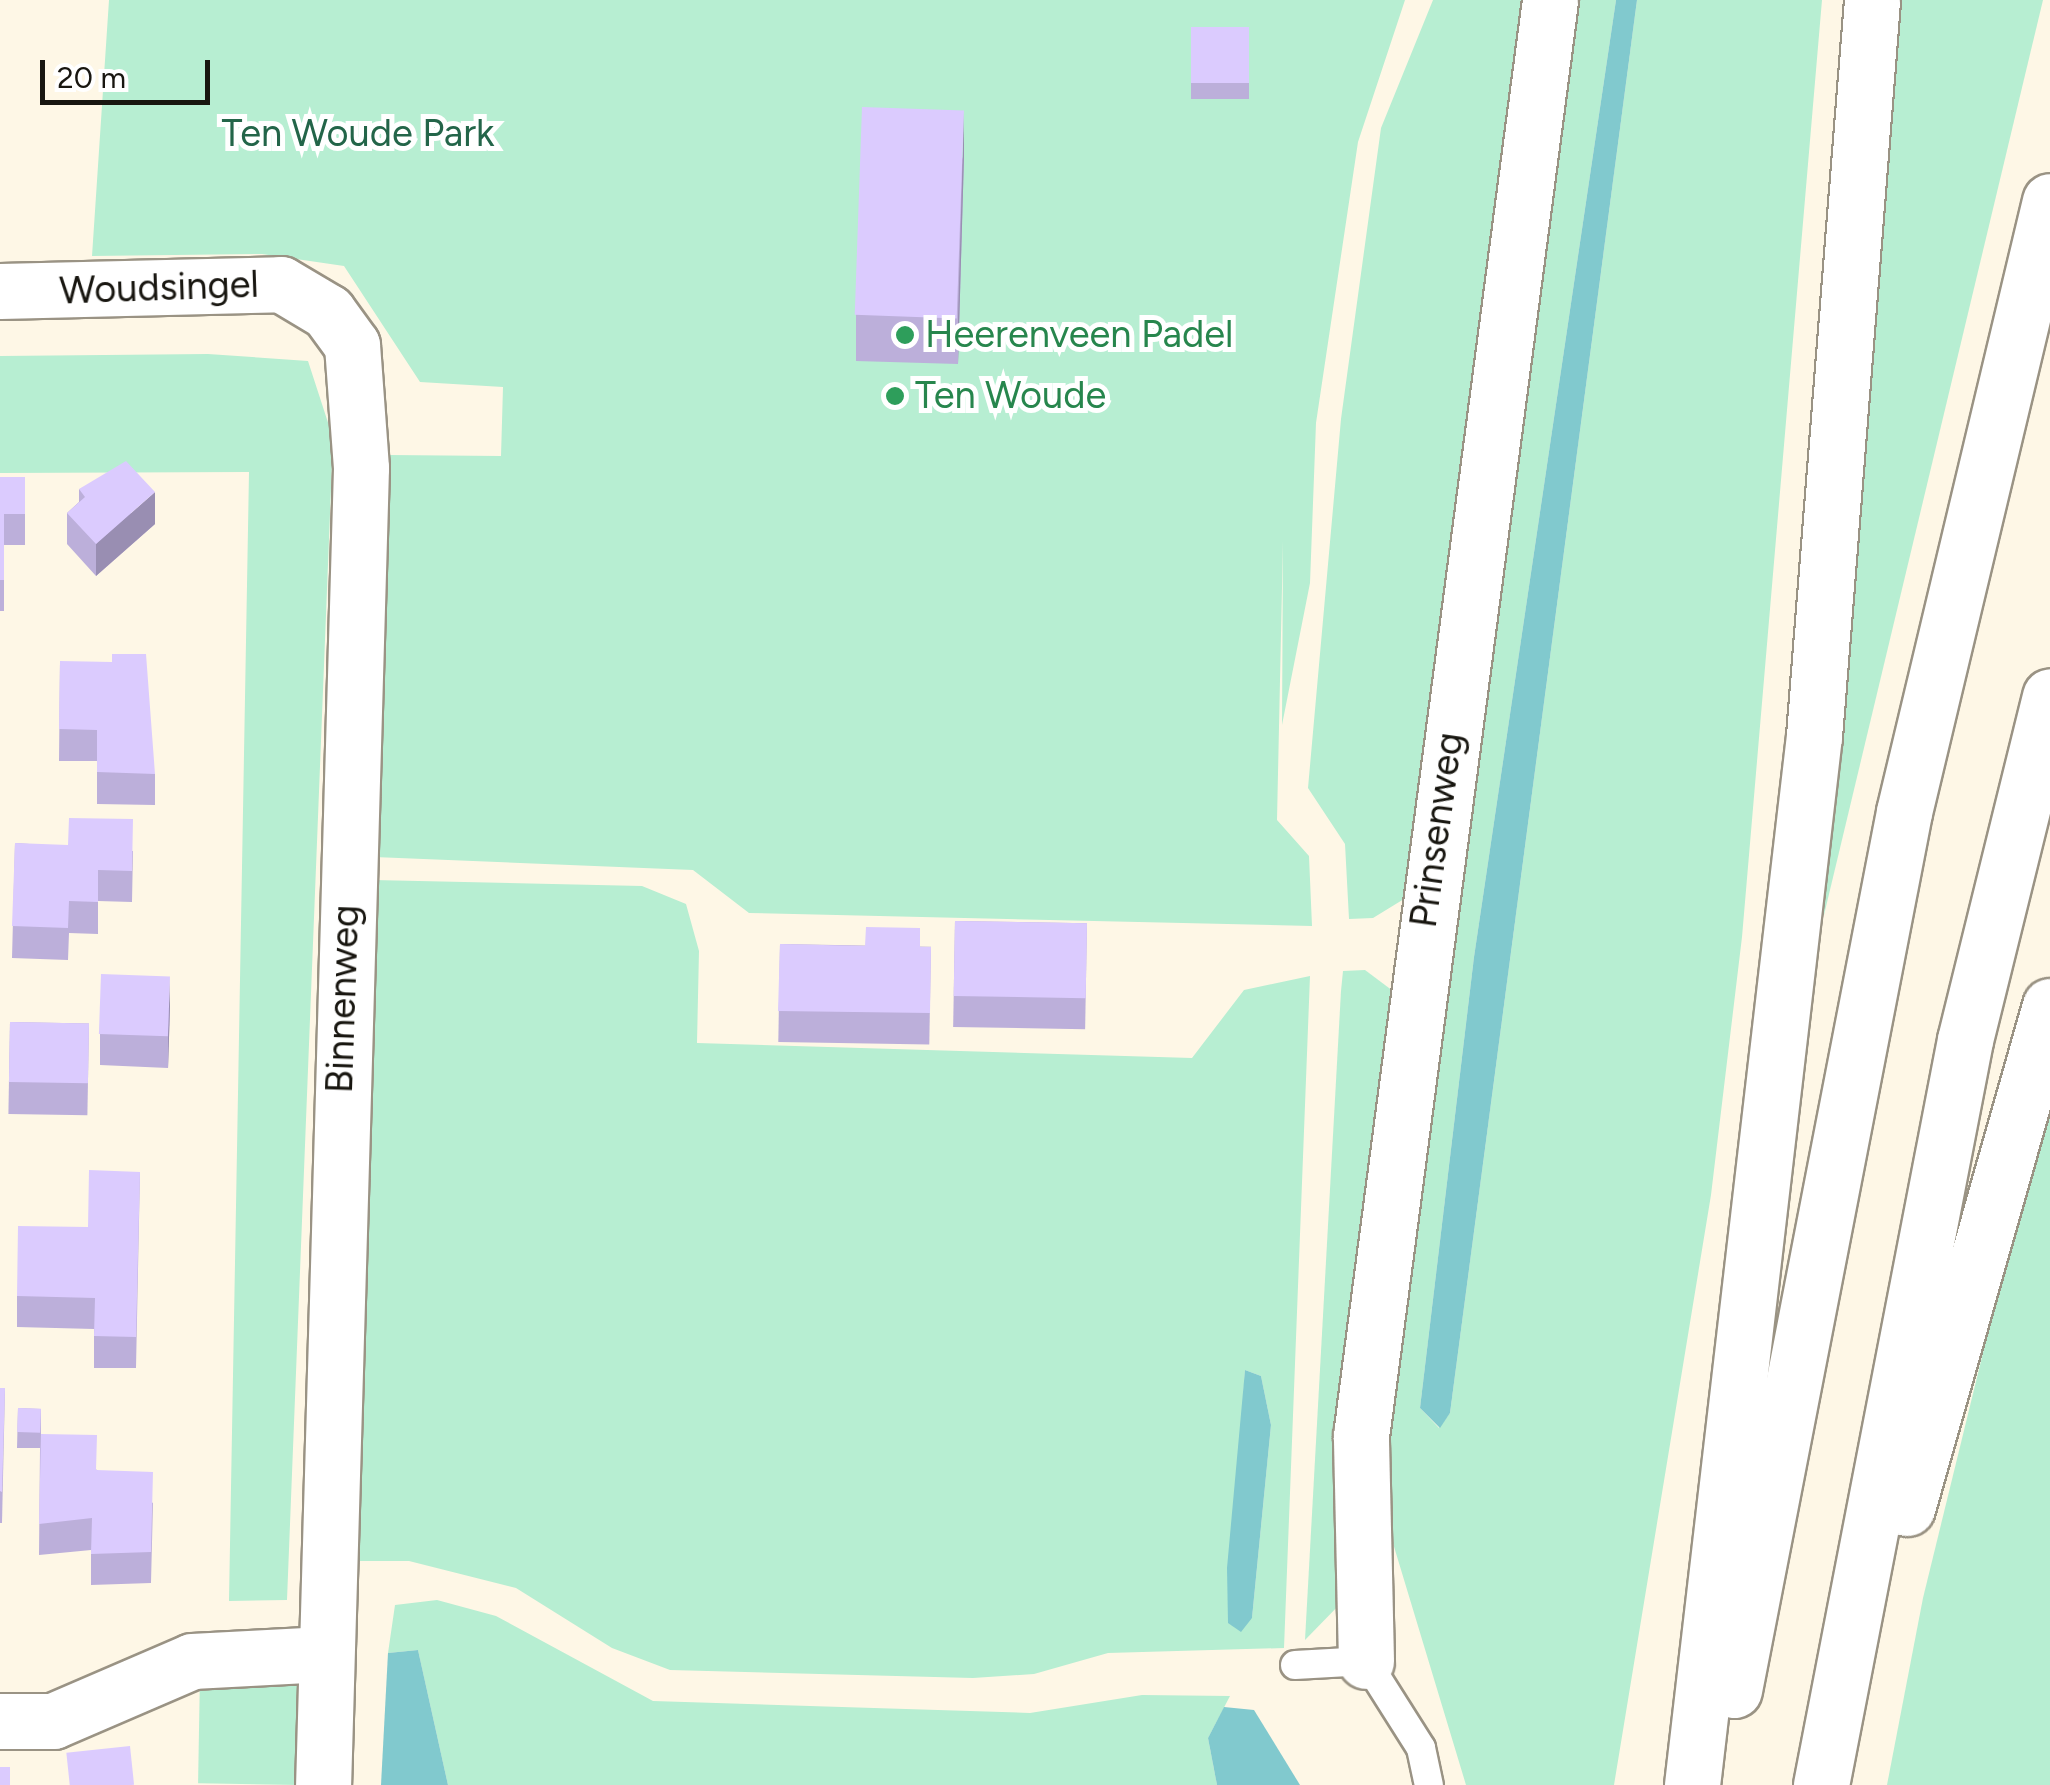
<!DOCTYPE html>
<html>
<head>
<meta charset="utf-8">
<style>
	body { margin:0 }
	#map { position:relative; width:2050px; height:1785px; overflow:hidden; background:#fef7e6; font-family:Figtree,sans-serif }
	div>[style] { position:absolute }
	.green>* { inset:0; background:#b7eed2; transform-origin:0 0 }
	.water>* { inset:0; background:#81c9ce }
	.roads { filter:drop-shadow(2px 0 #9a9384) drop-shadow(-2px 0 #9a9384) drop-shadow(0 2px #9a9384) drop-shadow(0 -2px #9a9384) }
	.service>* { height:28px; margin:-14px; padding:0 14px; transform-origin:14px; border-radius:14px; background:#fff }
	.minor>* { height:55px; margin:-27.5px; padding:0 27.5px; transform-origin:27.5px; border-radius:27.5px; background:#fff }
	.motorway>* { height:55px; margin:-27.5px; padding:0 27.5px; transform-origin:27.5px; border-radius:27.5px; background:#fff }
	.wall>* { inset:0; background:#bcafda; transform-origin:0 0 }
	.shaded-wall>* { inset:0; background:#998eb2 }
	.building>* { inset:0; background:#dbcbfe; transform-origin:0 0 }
	.dots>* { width:28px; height:28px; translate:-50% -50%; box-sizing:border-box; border:5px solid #fff; border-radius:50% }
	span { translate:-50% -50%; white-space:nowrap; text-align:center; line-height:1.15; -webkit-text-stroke:10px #fff; paint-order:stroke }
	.park-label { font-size:38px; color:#236549 }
	.street-label { font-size:38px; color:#181610 }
	.leisure-label { font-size:38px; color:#27864d }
	.left { translate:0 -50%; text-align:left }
	.scale { position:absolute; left:40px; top:60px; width:170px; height:45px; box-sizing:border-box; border:5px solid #181610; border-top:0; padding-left:12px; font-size:30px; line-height:35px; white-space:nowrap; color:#181610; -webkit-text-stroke:8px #fff; paint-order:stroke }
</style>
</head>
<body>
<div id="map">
	<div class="green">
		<i style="clip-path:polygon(109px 0,1405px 0,1358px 142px,1316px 423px,1310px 583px,1282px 725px,1283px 541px,1277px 820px,1309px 856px,1312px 926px,749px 913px,693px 870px,374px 857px,380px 478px,389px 455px,501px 456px,503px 387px,420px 382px,344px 266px,262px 254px,92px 256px)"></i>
		<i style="clip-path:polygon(1433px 0,1521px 0,1404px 899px,1373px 918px,1349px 919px,1345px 844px,1308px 788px,1341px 419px,1381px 128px)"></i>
		<i style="clip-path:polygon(1571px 0,1616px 0,1474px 957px,1420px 1408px,1439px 1428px,1450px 1413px,1637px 0,1822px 0,1742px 937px,1711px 1195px,1614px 1785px,1466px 1785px,1392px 1540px,1384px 1436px)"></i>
		<i style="clip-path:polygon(1891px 0,2043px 0,1824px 915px,1808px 914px)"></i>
		<i style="clip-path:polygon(208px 354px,308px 361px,333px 438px,287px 1600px,229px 1601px,249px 472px,0 473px,0 356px)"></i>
		<i style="clip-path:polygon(evenodd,373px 880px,642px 886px,686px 904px,699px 951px,697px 1043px,1192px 1058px,1244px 990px,1310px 976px,1284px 1648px,1108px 1653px,1034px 1674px,973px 1678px,670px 1670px,612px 1648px,516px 1588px,409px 1561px,358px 1561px,373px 880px,1245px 1370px,1261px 1376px,1271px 1425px,1252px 1618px,1228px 1623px,1245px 1370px)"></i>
		<i style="clip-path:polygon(1365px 970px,1393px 991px,1344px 1600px,1305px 1640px,1341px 991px,1343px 971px)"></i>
		<i style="clip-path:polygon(2050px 1079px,2050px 1785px,1887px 1785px,1923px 1598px)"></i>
		<i style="clip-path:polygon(437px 1600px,496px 1616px,653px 1701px,1030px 1713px,1142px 1695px,1230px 1696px,1208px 1738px,1217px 1785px,448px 1785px,418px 1650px,388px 1653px,395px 1605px)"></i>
		<i style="left:301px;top:1674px;width:111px;height:101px;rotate:91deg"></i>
	</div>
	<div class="water">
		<i style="clip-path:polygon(1616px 0,1637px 0,1450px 1413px,1440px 1428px,1420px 1408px,1474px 957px)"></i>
		<i style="clip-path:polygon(1245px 1370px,1261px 1376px,1271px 1425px,1252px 1618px,1241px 1632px,1228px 1623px,1227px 1568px)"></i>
		<i style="clip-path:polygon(418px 1650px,448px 1785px,381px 1785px,388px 1653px)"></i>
		<i style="clip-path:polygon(1224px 1707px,1254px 1710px,1300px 1785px,1217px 1785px,1208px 1738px)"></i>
	</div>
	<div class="roads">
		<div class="service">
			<i style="left:1295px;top:1665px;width:71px;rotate:-3.2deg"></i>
			<i style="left:1366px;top:1661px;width:103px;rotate:57.7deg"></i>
			<i style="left:1421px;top:1748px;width:38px;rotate:78deg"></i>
		</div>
		<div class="minor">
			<i style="left:0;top:291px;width:281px;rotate:-1.4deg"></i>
			<i style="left:281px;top:284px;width:55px;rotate:30.8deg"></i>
			<i style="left:328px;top:312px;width:41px;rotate:54deg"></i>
			<i style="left:352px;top:345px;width:123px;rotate:85.8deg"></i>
			<i style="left:361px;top:468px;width:1318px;rotate:91.65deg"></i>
			<i style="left:1366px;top:1661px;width:225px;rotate:-91.3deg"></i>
			<i style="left:1361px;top:1436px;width:1448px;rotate:-82.5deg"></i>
			<i style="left:0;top:1721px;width:53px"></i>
			<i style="left:53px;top:1721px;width:151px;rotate:-23.3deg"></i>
			<i style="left:192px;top:1661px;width:133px;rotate:-3deg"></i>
		</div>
		<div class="motorway">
			<i style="left:1907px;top:1508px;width:522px;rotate:-74.1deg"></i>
			<i style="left:1734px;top:1690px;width:894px;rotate:-79.04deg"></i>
			<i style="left:1904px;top:812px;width:628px;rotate:-76.56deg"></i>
			<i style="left:1692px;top:1785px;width:1056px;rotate:-83.37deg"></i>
			<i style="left:1814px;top:736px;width:738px;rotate:-85.49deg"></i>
			<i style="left:1821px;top:1785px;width:759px;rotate:-79.06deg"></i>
			<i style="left:1965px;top:1040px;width:354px;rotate:-76.1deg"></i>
		</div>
	</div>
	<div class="wall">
		<i style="left:1191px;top:27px;width:58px;height:72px"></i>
		<i style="clip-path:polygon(964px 156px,958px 364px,856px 361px,856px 315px)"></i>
		<i style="clip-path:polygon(0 477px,25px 477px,25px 545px,4px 545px,4px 611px,0 611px)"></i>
		<i style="clip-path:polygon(79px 489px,155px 524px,96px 576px,67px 544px,67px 513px,79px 502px)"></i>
		<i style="clip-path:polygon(60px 661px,155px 774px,155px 805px,97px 804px,97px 761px,59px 761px)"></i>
		<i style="clip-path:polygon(15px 843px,133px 851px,132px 902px,98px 901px,98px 934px,69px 933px,68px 960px,12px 958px)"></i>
		<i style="left:955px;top:921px;width:132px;height:106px;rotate:1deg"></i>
		<i style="left:780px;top:944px;width:151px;height:98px;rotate:1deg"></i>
		<i style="clip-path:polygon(170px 1007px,168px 1068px,100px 1065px,100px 1034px)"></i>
		<i style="left:10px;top:1022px;width:79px;height:92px;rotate:1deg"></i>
		<i style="clip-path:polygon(140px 1172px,136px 1368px,94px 1368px,94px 1329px,17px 1327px,17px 1296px,88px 1227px)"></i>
		<i style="clip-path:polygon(0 1388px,5px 1388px,2px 1523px,0 1523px)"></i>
		<i style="clip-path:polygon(18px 1408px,41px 1409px,41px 1434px,97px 1470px,153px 1503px,151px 1583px,91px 1585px,91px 1550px,39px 1555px,40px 1448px,17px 1448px)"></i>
	</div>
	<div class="shaded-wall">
		<i style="clip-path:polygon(964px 110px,964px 156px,958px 364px,958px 318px)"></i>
		<i style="clip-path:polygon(155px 492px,155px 524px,96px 576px,96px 544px)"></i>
		<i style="clip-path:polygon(170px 976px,170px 1007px,168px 1068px,168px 1037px)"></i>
	</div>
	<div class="building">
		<i style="left:1191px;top:27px;width:58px;height:56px"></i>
		<i style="left:862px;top:107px;width:102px;height:208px;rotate:2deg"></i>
		<i style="clip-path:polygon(126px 461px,155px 492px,96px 544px,67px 513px,85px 497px,79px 489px)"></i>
		<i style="clip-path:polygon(0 477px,25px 477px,25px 514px,4px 514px,4px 580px,0 580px)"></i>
		<i style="clip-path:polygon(112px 654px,146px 654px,155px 774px,97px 772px,97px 730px,59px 729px,60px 661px,112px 662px)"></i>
		<i style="clip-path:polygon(69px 818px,133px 819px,132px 871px,98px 870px,98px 902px,69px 901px,68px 928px,12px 926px,15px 843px,68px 845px)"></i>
		<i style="left:955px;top:921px;width:132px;height:75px;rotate:1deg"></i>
		<i style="clip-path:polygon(866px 927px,920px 928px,920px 947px,931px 947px,930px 1013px,778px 1011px,780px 944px,865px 946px)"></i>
		<i style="left:101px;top:974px;width:69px;height:60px;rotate:2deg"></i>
		<i style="left:10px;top:1022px;width:79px;height:60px;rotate:1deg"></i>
		<i style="clip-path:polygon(89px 1170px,140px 1172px,136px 1337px,94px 1336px,95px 1298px,17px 1296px,18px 1226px,88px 1227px)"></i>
		<i style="clip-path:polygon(0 1388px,5px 1388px,2px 1492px,0 1491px)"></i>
		<i style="left:18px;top:1408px;width:23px;height:24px;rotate:2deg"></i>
		<i style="clip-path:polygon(41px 1434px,97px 1435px,96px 1470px,153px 1472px,151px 1552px,91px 1554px,92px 1518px,39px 1524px)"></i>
		<i style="left:130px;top:1746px;width:39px;height:64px;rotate:84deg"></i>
		<i style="left:0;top:1767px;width:10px;height:18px"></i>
	</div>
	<div class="dots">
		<i style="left:905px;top:335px;background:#2e9e5b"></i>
		<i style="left:895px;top:396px;background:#2e9e5b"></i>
	</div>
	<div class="park-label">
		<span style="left:358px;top:134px">Ten Woude Park</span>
	</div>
	<div class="street-label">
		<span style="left:159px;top:288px;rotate:-2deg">Woudsingel</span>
		<span style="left:1437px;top:830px;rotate:-82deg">Prinsenweg</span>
		<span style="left:343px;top:999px;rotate:-88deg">Binnenweg</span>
	</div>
	<div class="leisure-label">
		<span class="left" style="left:925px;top:335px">Heerenveen Padel</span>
		<span class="left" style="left:915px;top:396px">Ten Woude</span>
	</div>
	<div class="scale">20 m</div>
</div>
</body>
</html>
